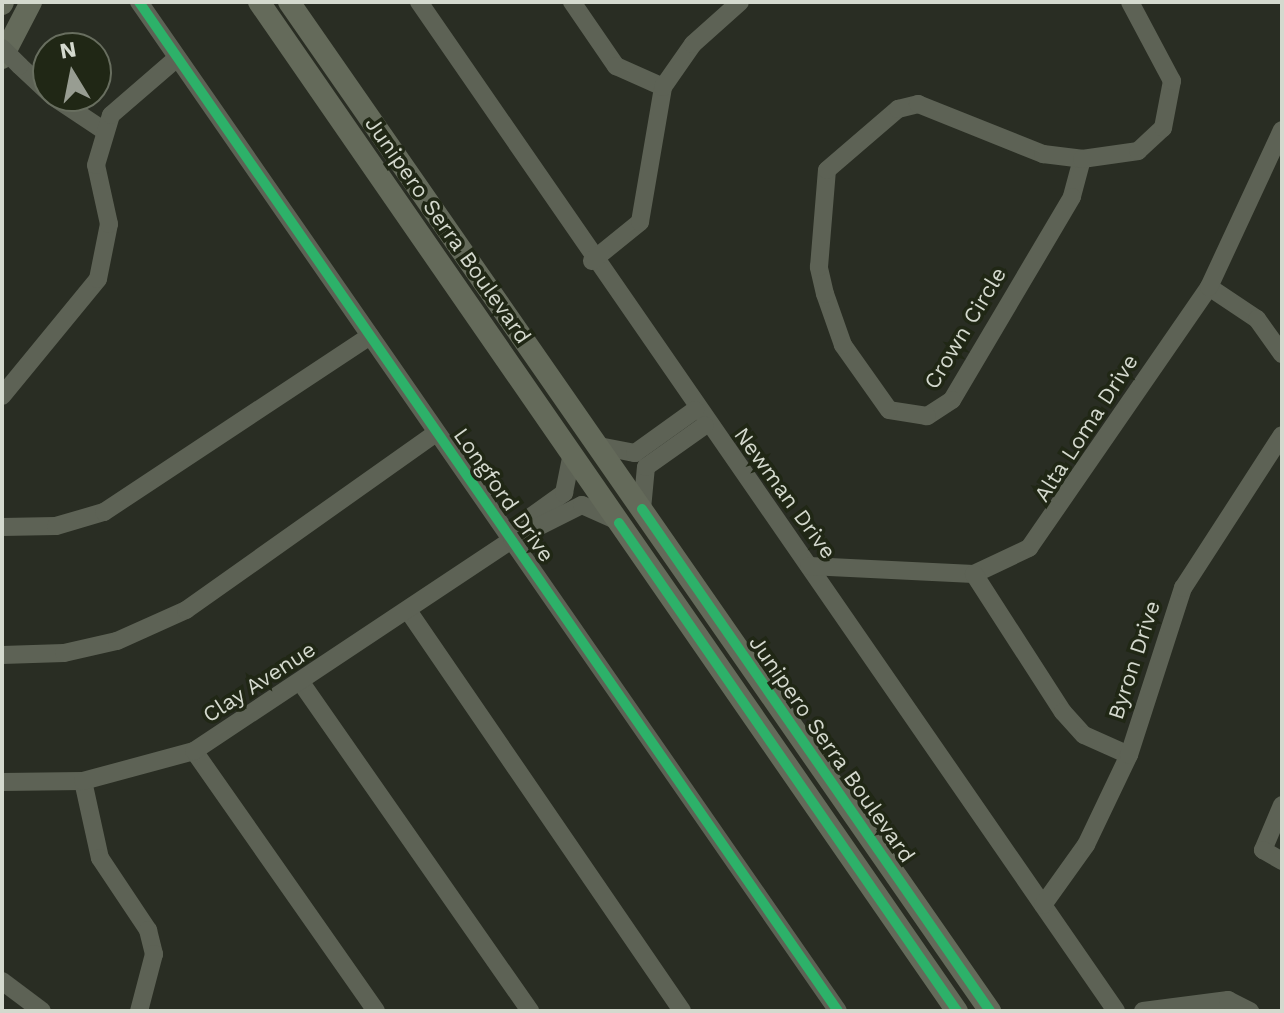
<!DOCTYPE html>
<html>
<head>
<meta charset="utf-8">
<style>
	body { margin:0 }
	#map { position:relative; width:1284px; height:1013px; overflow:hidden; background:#292d23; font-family:"Work Sans",sans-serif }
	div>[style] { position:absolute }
	.minor>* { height:18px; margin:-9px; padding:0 9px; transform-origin:9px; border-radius:9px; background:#5d6255 }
	.major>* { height:22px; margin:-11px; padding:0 11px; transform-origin:11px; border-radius:11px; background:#646a5a }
	.minor-bridge>* { height:18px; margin:-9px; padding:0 9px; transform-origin:9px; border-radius:9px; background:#5d6255 }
	.cycleway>* { height:10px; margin:-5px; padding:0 5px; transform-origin:5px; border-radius:5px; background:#2db169 }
	span { translate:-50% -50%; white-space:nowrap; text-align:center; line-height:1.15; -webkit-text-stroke:7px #202715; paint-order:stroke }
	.street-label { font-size:22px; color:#d4d9ce }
	.frame { position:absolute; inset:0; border:4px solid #d4d9ce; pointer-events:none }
	.north { position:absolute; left:32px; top:32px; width:80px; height:80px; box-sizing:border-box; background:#202715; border:2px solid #686e5f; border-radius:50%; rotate:350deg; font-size:22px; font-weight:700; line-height:32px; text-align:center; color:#d4d9ce }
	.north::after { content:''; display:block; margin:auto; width:28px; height:36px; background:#989d92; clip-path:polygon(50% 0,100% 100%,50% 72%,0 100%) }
</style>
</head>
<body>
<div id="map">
	<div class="minor">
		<i style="left:139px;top:2px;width:1227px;rotate:55.29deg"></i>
		<i style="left:419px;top:2px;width:1226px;rotate:55.36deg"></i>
		<i style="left:572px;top:2px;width:78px;rotate:55.5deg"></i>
		<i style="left:616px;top:66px;width:51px;rotate:24.1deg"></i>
		<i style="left:20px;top:66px;width:38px;rotate:43deg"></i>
		<i style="left:52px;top:96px;width:61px;rotate:33.7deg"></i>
		<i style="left:1082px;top:159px;width:39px;rotate:105deg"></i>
		<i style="left:1072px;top:197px;width:236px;rotate:120.6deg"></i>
		<i style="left:952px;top:400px;width:30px;rotate:147deg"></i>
		<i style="left:927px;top:416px;width:38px;rotate:-171deg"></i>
		<i style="left:889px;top:410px;width:80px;rotate:-125.3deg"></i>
		<i style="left:843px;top:345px;width:54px;rotate:-109.4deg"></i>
		<i style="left:825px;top:294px;width:28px;rotate:-103deg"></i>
		<i style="left:819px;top:267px;width:97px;rotate:-85.3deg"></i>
		<i style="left:827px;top:170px;width:94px;rotate:-40.7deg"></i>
		<i style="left:898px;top:109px;width:21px;rotate:-14deg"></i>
		<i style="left:918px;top:104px;width:135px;rotate:21.8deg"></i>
		<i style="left:1043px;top:154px;width:39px;rotate:7deg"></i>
		<i style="left:1082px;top:159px;width:57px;rotate:-8.1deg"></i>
		<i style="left:1138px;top:151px;width:34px;rotate:-43deg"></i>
		<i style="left:1163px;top:128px;width:48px;rotate:-79.2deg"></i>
		<i style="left:1172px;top:81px;width:89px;rotate:-118deg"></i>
		<i style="left:592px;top:261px;width:62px;rotate:-39.1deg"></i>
		<i style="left:640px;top:222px;width:137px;rotate:-80.3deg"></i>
		<i style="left:663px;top:87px;width:52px;rotate:-55.1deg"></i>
		<i style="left:693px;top:44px;width:63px;rotate:-41.8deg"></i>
		<i style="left:1209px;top:287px;width:58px;rotate:33.7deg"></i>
		<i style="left:1257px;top:319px;width:43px;rotate:54.5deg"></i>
		<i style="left:2px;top:396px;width:151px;rotate:-50.6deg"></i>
		<i style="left:98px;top:279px;width:56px;rotate:-78.7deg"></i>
		<i style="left:109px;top:224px;width:60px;rotate:-102.4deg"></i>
		<i style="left:96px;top:165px;width:52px;rotate:-73.3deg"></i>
		<i style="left:111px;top:115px;width:87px;rotate:-40.8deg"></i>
		<i style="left:599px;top:446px;width:37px;rotate:11deg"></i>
		<i style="left:635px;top:453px;width:74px;rotate:-35.6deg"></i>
		<i style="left:642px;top:509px;width:42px;rotate:-84.6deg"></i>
		<i style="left:646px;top:467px;width:72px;rotate:-35.4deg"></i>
		<i style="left:2px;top:527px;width:54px;rotate:-1.1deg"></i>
		<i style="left:56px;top:526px;width:50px;rotate:-16.3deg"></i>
		<i style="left:104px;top:512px;width:319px;rotate:-33.5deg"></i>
		<i style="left:512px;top:540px;width:15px;rotate:-67deg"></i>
		<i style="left:518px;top:526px;width:57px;rotate:-35.7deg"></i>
		<i style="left:564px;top:493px;width:41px;rotate:-78.7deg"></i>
		<i style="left:809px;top:566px;width:165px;rotate:2.8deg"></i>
		<i style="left:974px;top:574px;width:61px;rotate:-25.3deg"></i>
		<i style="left:1029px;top:548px;width:317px;rotate:-55.4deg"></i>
		<i style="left:1209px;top:287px;width:173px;rotate:-65.1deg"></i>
		<i style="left:974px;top:574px;width:164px;rotate:57.2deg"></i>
		<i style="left:1063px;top:712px;width:31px;rotate:48deg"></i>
		<i style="left:1084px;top:735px;width:49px;rotate:24deg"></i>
		<i style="left:409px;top:612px;width:483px;rotate:55.6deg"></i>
		<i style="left:2px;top:655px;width:62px;rotate:-1.8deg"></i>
		<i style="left:64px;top:653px;width:54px;rotate:-12.8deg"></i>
		<i style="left:117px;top:641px;width:76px;rotate:-24.2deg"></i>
		<i style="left:186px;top:610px;width:305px;rotate:-35.3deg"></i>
		<i style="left:302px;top:684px;width:399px;rotate:55.1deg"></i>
		<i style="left:194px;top:751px;width:317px;rotate:55deg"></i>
		<i style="left:83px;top:781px;width:79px;rotate:77.6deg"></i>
		<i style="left:100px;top:858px;width:87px;rotate:56.3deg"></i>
		<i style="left:148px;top:930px;width:25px;rotate:76deg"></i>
		<i style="left:154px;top:954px;width:59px;rotate:104.7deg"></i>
		<i style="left:2px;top:782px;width:81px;rotate:-0.7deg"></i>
		<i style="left:83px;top:781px;width:115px;rotate:-15.1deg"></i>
		<i style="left:194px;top:751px;width:382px;rotate:-33.6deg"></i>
		<i style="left:512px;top:540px;width:78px;rotate:-26.6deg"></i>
		<i style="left:582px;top:505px;width:35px;rotate:24deg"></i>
		<i style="left:1282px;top:805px;width:49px;rotate:112.9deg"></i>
		<i style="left:1263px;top:850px;width:22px;rotate:30deg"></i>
		<i style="left:1043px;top:905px;width:74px;rotate:-54.4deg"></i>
		<i style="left:1086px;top:845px;width:100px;rotate:-64.5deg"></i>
		<i style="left:1129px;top:755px;width:176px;rotate:-72.1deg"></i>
		<i style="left:1183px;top:588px;width:182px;rotate:-57.1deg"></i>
		<i style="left:2px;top:981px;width:50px;rotate:36.9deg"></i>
		<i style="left:1143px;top:1011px;width:86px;rotate:-7.4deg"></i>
		<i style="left:1228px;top:1000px;width:25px;rotate:27deg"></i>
	</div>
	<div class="major">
		<i style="left:259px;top:2px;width:1227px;rotate:55.33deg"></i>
		<i style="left:289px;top:2px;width:1229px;rotate:55.21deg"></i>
		<i style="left:2px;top:4px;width:2px;rotate:-63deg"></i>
		<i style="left:2px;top:58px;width:63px;rotate:-62.6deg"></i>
	</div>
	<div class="minor-bridge">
		<i style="left:2px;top:48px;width:25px;rotate:45deg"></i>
	</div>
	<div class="cycleway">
		<i style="left:139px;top:2px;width:1227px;rotate:55.29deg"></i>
		<i style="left:642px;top:509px;width:611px;rotate:55.27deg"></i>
		<i style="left:619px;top:523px;width:594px;rotate:55.29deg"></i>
	</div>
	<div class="street-label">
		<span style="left:448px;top:230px;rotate:55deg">Junipero Serra Boulevard</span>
		<span style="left:965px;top:328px;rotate:-59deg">Crown Circle</span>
		<span style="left:1086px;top:428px;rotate:-57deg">Alta Loma Drive</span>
		<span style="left:785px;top:493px;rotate:54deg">Newman Drive</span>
		<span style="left:504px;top:495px;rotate:55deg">Longford Drive</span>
		<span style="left:1134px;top:660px;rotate:-72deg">Byron Drive</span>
		<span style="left:259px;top:682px;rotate:-33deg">Clay Avenue</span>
		<span style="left:832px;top:749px;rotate:55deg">Junipero Serra Boulevard</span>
	</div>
	<div class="frame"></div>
	<div class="north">N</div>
</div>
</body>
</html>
